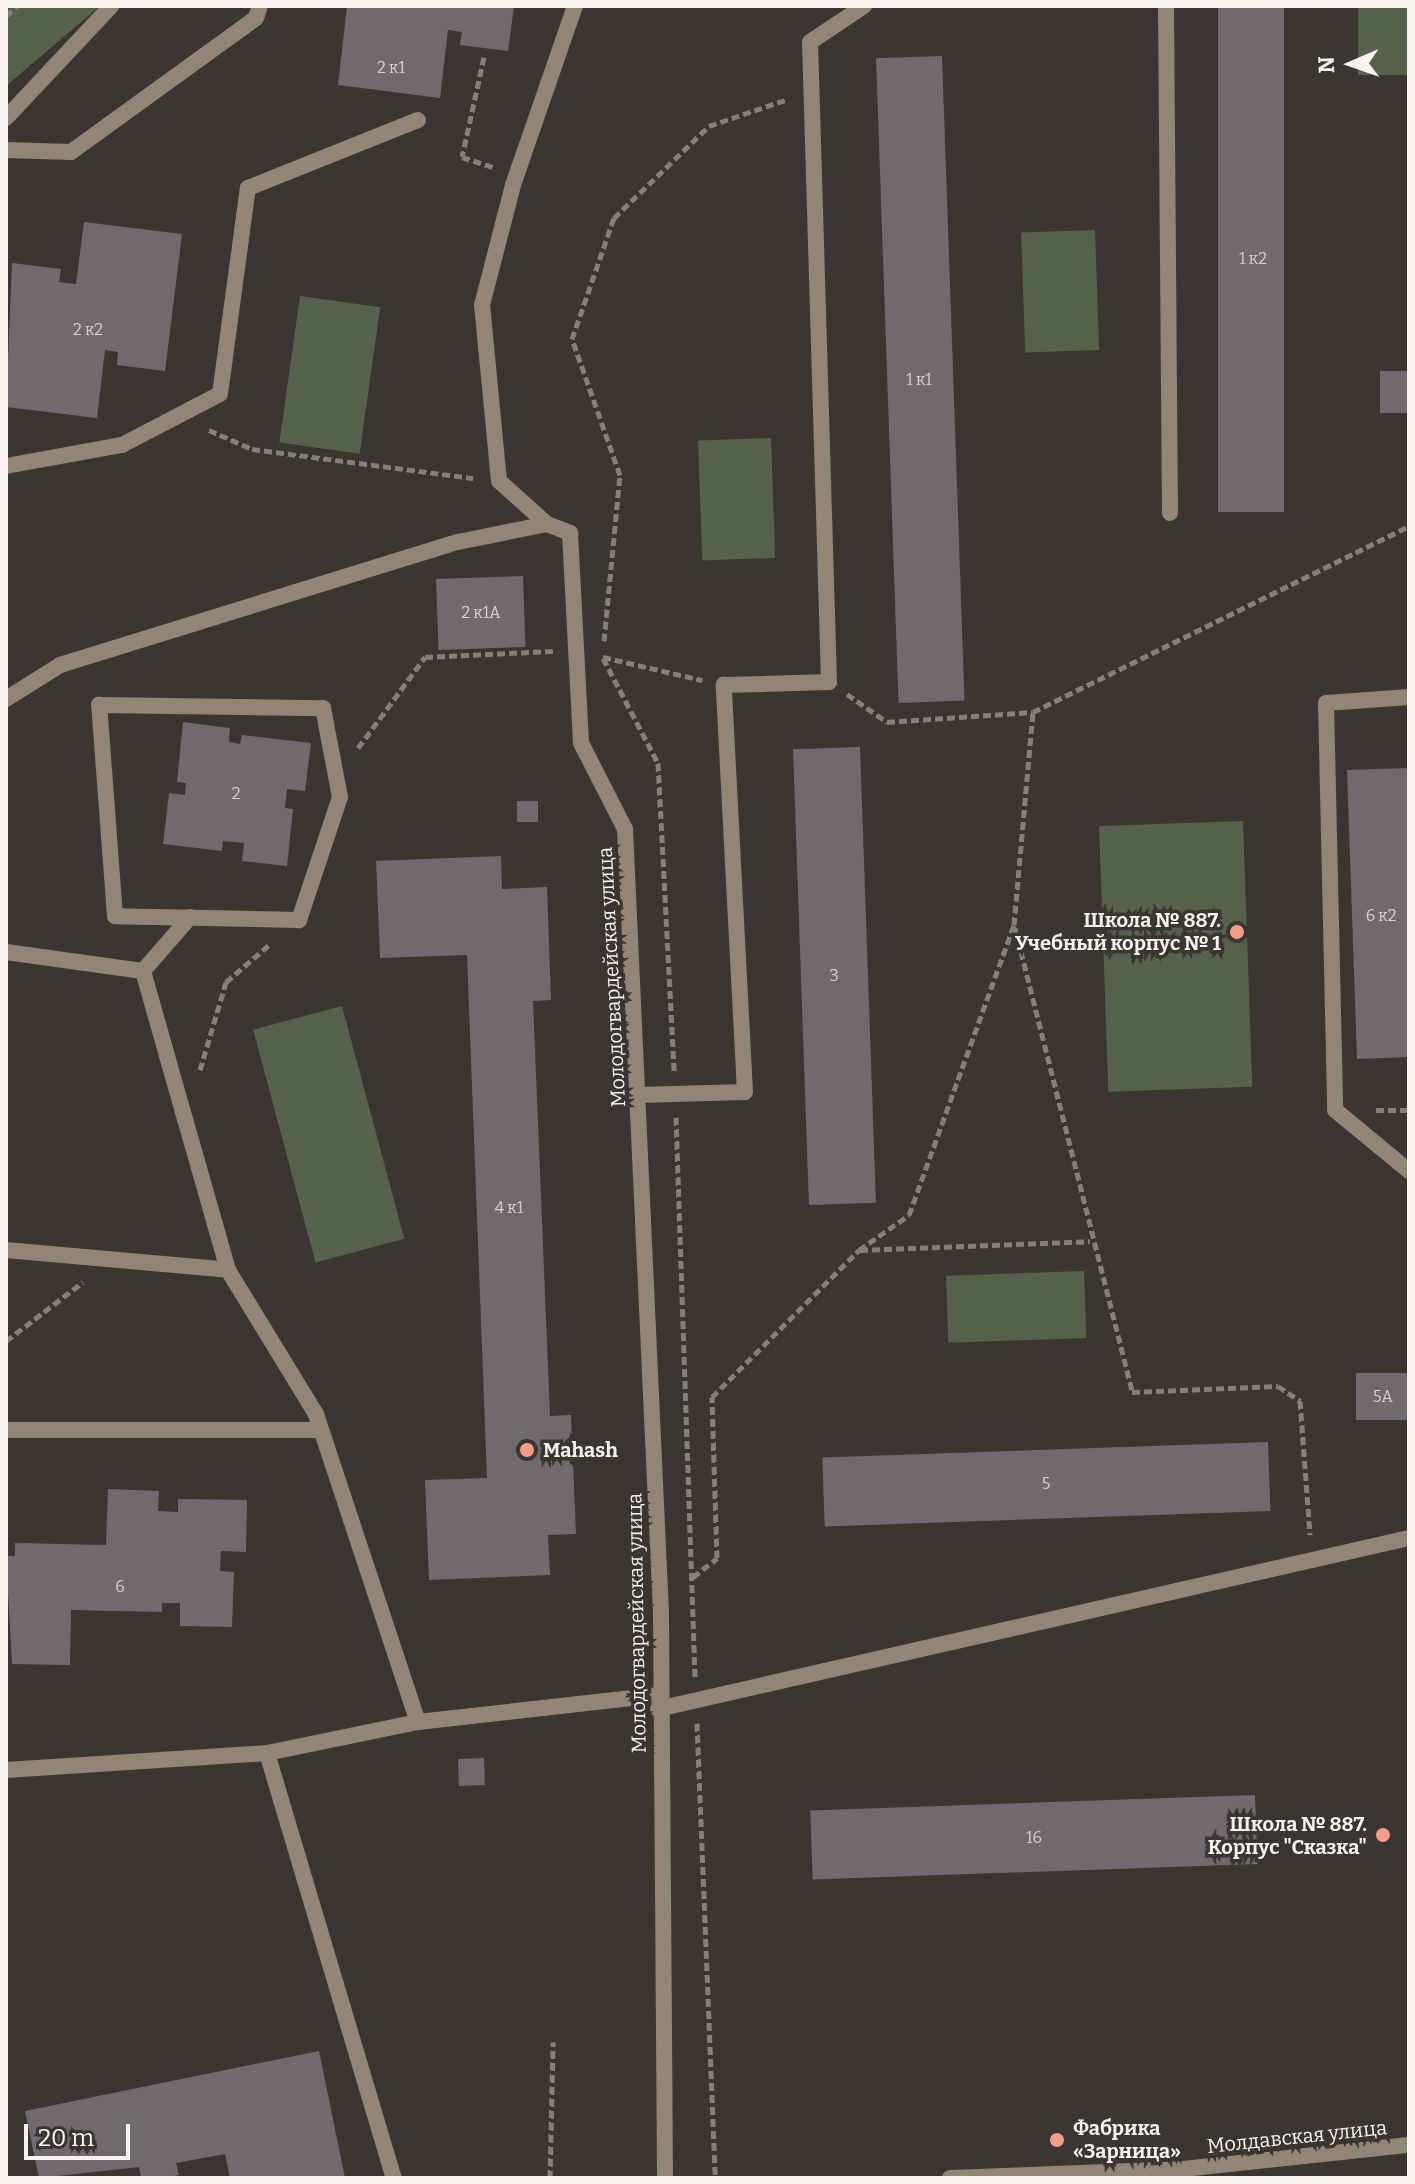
<!DOCTYPE html>
<html>
<head>
<meta charset="utf-8">
<style>
	body { margin:0 }
	#map { position:relative; width:1415px; height:2184px; overflow:hidden; background:#3a3530; font-family:Bitter,serif }
	div>[style] { position:absolute }
	.green>* { inset:0; background:#556148; transform-origin:0 0 }
	.building>* { inset:0; background:#706a6f; transform-origin:0 0 }
	.path>* { height:5px; margin-top:-2.5px; transform-origin:0; background:repeating-linear-gradient(90deg,#837f7a 0 8px,transparent 0 12px) }
	.service>* { height:16px; margin:-8px; padding:0 8px; transform-origin:8px; border-radius:8px; background:#918574 }
	.minor>* { height:16px; margin:-8px; padding:0 8px; transform-origin:8px; border-radius:8px; background:#918574 }
	.tertiary>* { height:16px; margin:-8px; padding:0 8px; transform-origin:8px; border-radius:8px; background:#918574 }
	.dots>* { width:22px; height:22px; translate:-50% -50%; box-sizing:border-box; border:4px solid #3a3530; border-radius:50% }
	span { translate:-50% -50%; white-space:nowrap; text-align:center; line-height:1.15; -webkit-text-stroke:7px #3a3530; paint-order:stroke }
	.number-label { font-size:16px; color:#d5d1d0 }
	.number-label span { -webkit-text-stroke-width:0 }
	.poi-label { font-size:20px; color:#f7f3f0; font-weight:700 }
	.right { translate:-100% -50%; text-align:right }
	.left { translate:0 -50%; text-align:left }
	.street-label { font-size:20px; color:#f7f3f0 }
	.frame { position:absolute; inset:0; border:8px solid #f7f3f0; pointer-events:none }
	.north { position:absolute; left:1311px; top:24px; width:80px; height:80px; -webkit-text-stroke:6px #3a3530; paint-order:stroke; rotate:268deg; font-size:22px; font-weight:700; line-height:32px; text-align:center; color:#f7f3f0 }
	.north::after { content:''; display:block; margin:auto; width:28px; height:36px; background:#f7f3f0; clip-path:polygon(50% 0,100% 100%,50% 72%,0 100%) }
	.scale { position:absolute; left:24px; top:2124px; width:106px; height:36px; box-sizing:border-box; border:4px solid #f7f3f0; border-top:0; padding-left:10px; font-size:24px; line-height:28px; white-space:nowrap; color:#f7f3f0; -webkit-text-stroke:6px #3a3530; paint-order:stroke }
</style>
</head>
<body>
<div id="map">
	<div class="green">
		<i style="clip-path:polygon(6px 6px,100px 6px,6px 86px)"></i>
		<i style="left:1358px;top:6px;width:51px;height:69px"></i>
		<i style="left:1095px;top:230px;width:120px;height:74px;rotate:88deg"></i>
		<i style="left:300px;top:296px;width:81px;height:148px;rotate:8deg"></i>
		<i style="left:771px;top:438px;width:120px;height:73px;rotate:88deg"></i>
		<i style="left:1243px;top:821px;width:266px;height:144px;rotate:88deg"></i>
		<i style="left:342px;top:1006px;width:241px;height:92px;rotate:75deg"></i>
		<i style="left:1084px;top:1271px;width:67px;height:138px;rotate:88deg"></i>
	</div>
	<div class="building">
		<i style="clip-path:polygon(347px 6px,514px 6px,508px 51px,460px 45px,462px 32px,448px 30px,440px 98px,338px 85px)"></i>
		<i style="left:1218px;top:6px;width:66px;height:506px"></i>
		<i style="left:942px;top:56px;width:645px;height:66px;rotate:88deg"></i>
		<i style="clip-path:polygon(84px 222px,182px 234px,165px 371px,117px 365px,118px 352px,105px 350px,97px 418px,6px 407px,12px 263px,61px 269px,59px 282px,76px 284px)"></i>
		<i style="left:1380px;top:371px;width:29px;height:42px"></i>
		<i style="left:523px;top:576px;width:71px;height:87px;rotate:88deg"></i>
		<i style="clip-path:polygon(183px 722px,230px 728px,229px 742px,240px 744px,242px 735px,311px 743px,305px 791px,287px 789px,285px 808px,293px 809px,287px 866px,242px 861px,244px 843px,223px 841px,222px 851px,163px 844px,169px 793px,185px 795px,186px 783px,177px 782px)"></i>
		<i style="left:860px;top:747px;width:456px;height:67px;rotate:88deg"></i>
		<i style="clip-path:polygon(1409px 768px,1409px 1057px,1357px 1059px,1347px 770px)"></i>
		<i style="left:517px;top:801px;width:21px;height:21px"></i>
		<i style="clip-path:polygon(501px 856px,502px 889px,547px 887px,551px 1000px,533px 1001px,550px 1416px,571px 1415px,576px 1534px,548px 1535px,550px 1575px,429px 1580px,425px 1480px,487px 1478px,467px 955px,380px 958px,376px 861px)"></i>
		<i style="left:1409px;top:1373px;width:47px;height:53px;rotate:90deg"></i>
		<i style="left:1268px;top:1442px;width:69px;height:446px;rotate:88deg"></i>
		<i style="clip-path:polygon(108px 1489px,159px 1491px,158px 1511px,178px 1512px,178px 1499px,247px 1500px,246px 1552px,221px 1551px,220px 1571px,234px 1572px,232px 1627px,180px 1626px,180px 1603px,162px 1603px,162px 1612px,71px 1610px,70px 1665px,12px 1664px,6px 1556px,15px 1556px,15px 1543px,106px 1545px)"></i>
		<i style="left:484px;top:1758px;width:27px;height:26px;rotate:88deg"></i>
		<i style="left:1255px;top:1795px;width:69px;height:445px;rotate:88deg"></i>
		<i style="clip-path:polygon(319px 2051px,345px 2178px,230px 2178px,225px 2154px,176px 2163px,179px 2175px,163px 2178px,141px 2178px,139px 2167px,39px 2178px,25px 2111px)"></i>
	</div>
	<div class="path">
		<i style="left:6px;top:16px;width:15px;rotate:-42deg"></i>
		<i style="left:484px;top:57px;width:102px;rotate:102.4deg"></i>
		<i style="left:462px;top:157px;width:33px;rotate:18deg"></i>
		<i style="left:209px;top:430px;width:47px;rotate:23.8deg"></i>
		<i style="left:252px;top:449px;width:223px;rotate:7.5deg"></i>
		<i style="left:604px;top:641px;width:167px;rotate:-84.5deg"></i>
		<i style="left:620px;top:475px;width:144px;rotate:-109.4deg"></i>
		<i style="left:572px;top:339px;width:128px;rotate:-70.9deg"></i>
		<i style="left:614px;top:218px;width:132px;rotate:-44.1deg"></i>
		<i style="left:709px;top:126px;width:83px;rotate:-18.9deg"></i>
		<i style="left:603px;top:657px;width:102px;rotate:13.1deg"></i>
		<i style="left:603px;top:658px;width:119px;rotate:62.4deg"></i>
		<i style="left:658px;top:763px;width:308px;rotate:87deg"></i>
		<i style="left:847px;top:694px;width:49px;rotate:35deg"></i>
		<i style="left:887px;top:722px;width:146px;rotate:-3.9deg"></i>
		<i style="left:358px;top:748px;width:113px;rotate:-53.6deg"></i>
		<i style="left:425px;top:657px;width:128px;rotate:-2.7deg"></i>
		<i style="left:1015px;top:928px;width:479px;rotate:75.8deg"></i>
		<i style="left:1132px;top:1392px;width:146px;rotate:-2.4deg"></i>
		<i style="left:1278px;top:1386px;width:27px;rotate:34deg"></i>
		<i style="left:1300px;top:1401px;width:134px;rotate:85.7deg"></i>
		<i style="left:200px;top:1070px;width:92px;rotate:-73.5deg"></i>
		<i style="left:226px;top:982px;width:58px;rotate:-40.8deg"></i>
		<i style="left:1376px;top:1110px;width:33px"></i>
		<i style="left:676px;top:1117px;width:561px;rotate:88.06deg"></i>
		<i style="left:860px;top:1250px;width:230px;rotate:-2.2deg"></i>
		<i style="left:6px;top:1341px;width:97px;rotate:-37.5deg"></i>
		<i style="left:693px;top:1577px;width:31px;rotate:-38deg"></i>
		<i style="left:717px;top:1558px;width:161px;rotate:-91.8deg"></i>
		<i style="left:712px;top:1397px;width:208px;rotate:-45deg"></i>
		<i style="left:859px;top:1250px;width:61px;rotate:-35deg"></i>
		<i style="left:909px;top:1215px;width:308px;rotate:-70.1deg"></i>
		<i style="left:1014px;top:925px;width:214px;rotate:-84.9deg"></i>
		<i style="left:1033px;top:712px;width:419px;rotate:-26.3deg"></i>
		<i style="left:697px;top:1723px;width:455px;rotate:87.7deg"></i>
		<i style="left:550px;top:2178px;width:136px;rotate:-88.7deg"></i>
	</div>
	<div class="service">
		<i style="left:1166px;top:6px;width:507px;rotate:89.55deg"></i>
		<i style="left:6px;top:118px;width:154px;rotate:-46.8deg"></i>
		<i style="left:6px;top:150px;width:65px;rotate:1.8deg"></i>
		<i style="left:71px;top:152px;width:228px;rotate:-35.9deg"></i>
		<i style="left:256px;top:18px;width:13px;rotate:-72deg"></i>
		<i style="left:6px;top:466px;width:118px;rotate:-10.3deg"></i>
		<i style="left:122px;top:445px;width:110px;rotate:-27.5deg"></i>
		<i style="left:220px;top:394px;width:208px;rotate:-82.3deg"></i>
		<i style="left:248px;top:188px;width:183px;rotate:-21.8deg"></i>
		<i style="left:547px;top:524px;width:64px;rotate:-138.1deg"></i>
		<i style="left:499px;top:481px;width:177px;rotate:-95.5deg"></i>
		<i style="left:482px;top:305px;width:124px;rotate:-75.5deg"></i>
		<i style="left:513px;top:185px;width:189px;rotate:-70.9deg"></i>
		<i style="left:1409px;top:697px;width:83px;rotate:175.9deg"></i>
		<i style="left:1326px;top:703px;width:407px;rotate:88.7deg"></i>
		<i style="left:1335px;top:1110px;width:96px;rotate:39.5deg"></i>
		<i style="left:6px;top:699px;width:64px;rotate:-32.2deg"></i>
		<i style="left:60px;top:665px;width:417px;rotate:-17.2deg"></i>
		<i style="left:458px;top:542px;width:91px;rotate:-11.4deg"></i>
		<i style="left:547px;top:524px;width:25px;rotate:21deg"></i>
		<i style="left:570px;top:533px;width:210px;rotate:87deg"></i>
		<i style="left:581px;top:743px;width:97px;rotate:62.9deg"></i>
		<i style="left:99px;top:705px;width:224px;rotate:0.8deg"></i>
		<i style="left:323px;top:708px;width:91px;rotate:79.2deg"></i>
		<i style="left:340px;top:797px;width:130px;rotate:108.4deg"></i>
		<i style="left:299px;top:920px;width:184px;rotate:-178.8deg"></i>
		<i style="left:115px;top:916px;width:212px;rotate:-94.3deg"></i>
		<i style="left:190px;top:917px;width:72px;rotate:131deg"></i>
		<i style="left:143px;top:971px;width:154px;rotate:74.2deg"></i>
		<i style="left:185px;top:1119px;width:157px;rotate:74.1deg"></i>
		<i style="left:228px;top:1270px;width:169px;rotate:58.6deg"></i>
		<i style="left:316px;top:1414px;width:324px;rotate:71.7deg"></i>
		<i style="left:6px;top:952px;width:138px;rotate:7.9deg"></i>
		<i style="left:638px;top:1095px;width:107px;rotate:-1.6deg"></i>
		<i style="left:745px;top:1092px;width:408px;rotate:-93deg"></i>
		<i style="left:724px;top:685px;width:105px;rotate:-1.6deg"></i>
		<i style="left:829px;top:682px;width:640px;rotate:-91.7deg"></i>
		<i style="left:810px;top:42px;width:65px;rotate:-33.7deg"></i>
		<i style="left:6px;top:1250px;width:223px;rotate:5.1deg"></i>
		<i style="left:6px;top:1430px;width:315px"></i>
		<i style="left:658px;top:1709px;width:770px;rotate:-12.83deg"></i>
		<i style="left:267px;top:1753px;width:444px;rotate:73.4deg"></i>
		<i style="left:6px;top:1770px;width:262px;rotate:-3.7deg"></i>
		<i style="left:267px;top:1753px;width:154px;rotate:-11.6deg"></i>
		<i style="left:418px;top:1722px;width:243px;rotate:-6.4deg"></i>
	</div>
	<div class="minor">
		<i style="left:625px;top:829px;width:786px;rotate:87.37deg"></i>
		<i style="left:661px;top:1614px;width:564px;rotate:89.59deg"></i>
	</div>
	<div class="tertiary">
		<i style="left:950px;top:2178px;width:233px;rotate:-2.2deg"></i>
		<i style="left:1183px;top:2169px;width:227px;rotate:-6.1deg"></i>
	</div>
	<div class="dots">
		<i style="left:1237px;top:932px;background:#f49e87"></i>
		<i style="left:527px;top:1450px;background:#f49e87"></i>
		<i style="left:1383px;top:1835px;background:#f49e87"></i>
		<i style="left:1057px;top:2140px;background:#f49e87"></i>
	</div>
	<div class="number-label">
		<span style="left:391px;top:68px">2 к1</span>
		<span style="left:1253px;top:259px">1 к2</span>
		<span style="left:88px;top:330px">2 к2</span>
		<span style="left:919px;top:380px">1 к1</span>
		<span style="left:481px;top:613px">2 к1А</span>
		<span style="left:236px;top:794px">2</span>
		<span style="left:1381px;top:916px">6 к2</span>
		<span style="left:834px;top:976px">3</span>
		<span style="left:509px;top:1208px">4 к1</span>
		<span style="left:1383px;top:1397px">5А</span>
		<span style="left:1046px;top:1484px">5</span>
		<span style="left:120px;top:1587px">6</span>
		<span style="left:1034px;top:1838px">16</span>
	</div>
	<div class="poi-label">
		<span class="right" style="left:1221px;top:932px">Школа № 887.<br>Учебный корпус № 1</span>
		<span class="left" style="left:543px;top:1450px">Mahash</span>
		<span class="right" style="left:1367px;top:1836px">Школа № 887.<br>Корпус "Сказка"</span>
		<span class="left" style="left:1073px;top:2140px">Фабрика<br>«Зарница»</span>
	</div>
	<div class="street-label">
		<span style="left:612px;top:977px;rotate:-93deg">Молодогвардейская улица</span>
		<span style="left:637px;top:1623px;rotate:-91deg">Молодогвардейская улица</span>
		<span style="left:1297px;top:2137px;rotate:-6deg">Молдавская улица</span>
	</div>
	<div class="frame"></div>
	<div class="north">N</div>
	<div class="scale">20 m</div>
</div>
</body>
</html>
